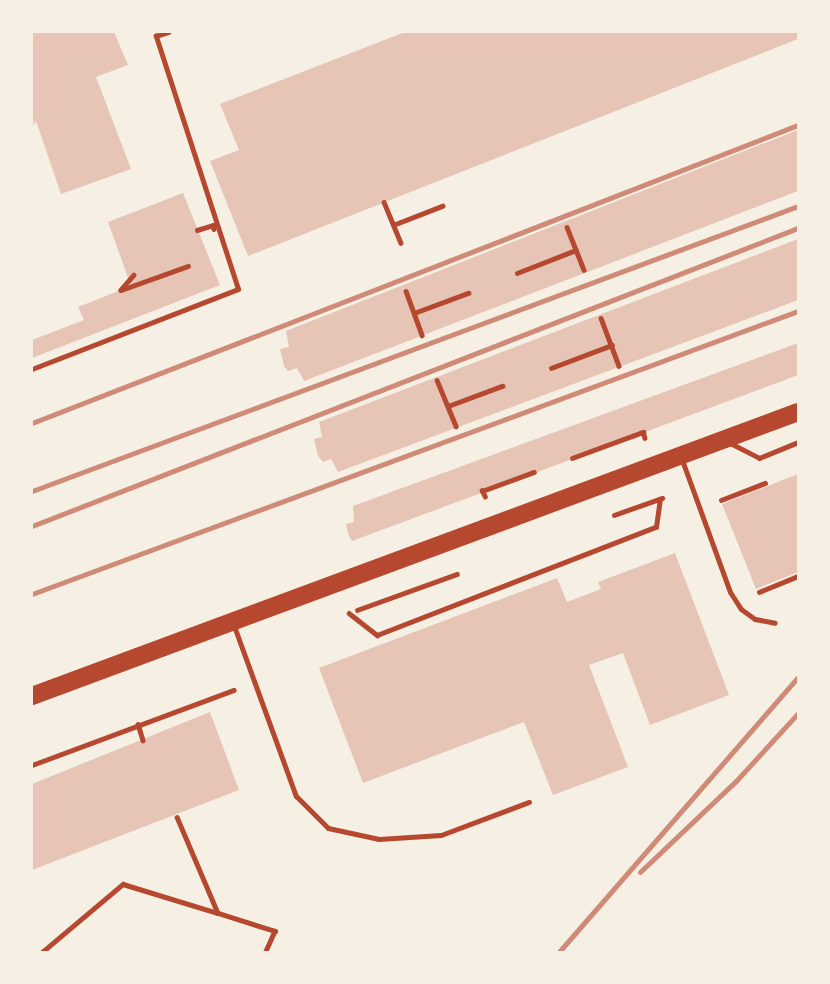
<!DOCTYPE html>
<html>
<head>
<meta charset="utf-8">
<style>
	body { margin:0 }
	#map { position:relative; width:830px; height:984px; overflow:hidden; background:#f6efe4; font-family:Figtree,sans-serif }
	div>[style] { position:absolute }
	.building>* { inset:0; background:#e6c5b7 }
	.path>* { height:4.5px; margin:-2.25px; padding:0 2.25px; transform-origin:2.25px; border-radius:2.25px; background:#b5482f }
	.service>* { height:5px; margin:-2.5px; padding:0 2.5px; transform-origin:2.5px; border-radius:2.5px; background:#b5482f }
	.primary>* { height:18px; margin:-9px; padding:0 9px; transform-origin:9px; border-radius:9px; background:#b5482f }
	.rail>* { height:5px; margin:-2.5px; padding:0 2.5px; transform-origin:2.5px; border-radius:2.5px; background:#cf8b77 }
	span { translate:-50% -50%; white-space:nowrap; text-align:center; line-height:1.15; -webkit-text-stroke:7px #f6efe4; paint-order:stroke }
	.frame { position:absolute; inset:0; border:33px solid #f6efe4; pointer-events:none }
</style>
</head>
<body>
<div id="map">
	<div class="building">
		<i style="clip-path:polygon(32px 32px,114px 32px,128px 65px,96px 77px,131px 169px,61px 194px,36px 121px,32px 127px)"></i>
		<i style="clip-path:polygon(405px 32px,798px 32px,798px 39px,248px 256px,210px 161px,239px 150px,220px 104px)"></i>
		<i style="clip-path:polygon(798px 130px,798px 191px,304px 381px,297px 368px,288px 371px,284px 366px,280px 349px,289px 347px,286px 331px)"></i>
		<i style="clip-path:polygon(183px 193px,220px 285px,32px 358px,32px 340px,84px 320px,78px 307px,131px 286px,108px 222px)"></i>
		<i style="clip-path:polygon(798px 239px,798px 300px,338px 472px,331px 459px,323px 462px,318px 456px,314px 439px,322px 437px,319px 422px)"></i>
		<i style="clip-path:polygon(798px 343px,798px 375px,352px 541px,348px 534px,346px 524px,354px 522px,353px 506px)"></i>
		<i style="clip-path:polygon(798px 474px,798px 572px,756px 589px,722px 504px)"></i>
		<i style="clip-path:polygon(675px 553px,729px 695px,650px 725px,623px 653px,589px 665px,628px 767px,553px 795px,524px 722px,363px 783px,319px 668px,557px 578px,567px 602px,601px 589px,598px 582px)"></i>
		<i style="clip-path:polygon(210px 712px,239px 790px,32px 870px,32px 784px)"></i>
	</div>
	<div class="path">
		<i style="left:384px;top:202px;width:44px;rotate:67.5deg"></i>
		<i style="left:393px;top:225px;width:53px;rotate:-21.2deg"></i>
		<i style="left:567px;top:227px;width:46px;rotate:68.4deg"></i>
		<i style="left:197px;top:230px;width:17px;rotate:-17deg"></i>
		<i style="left:213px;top:225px;width:4px;rotate:76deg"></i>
		<i style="left:517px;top:273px;width:63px;rotate:-21.3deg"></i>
		<i style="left:134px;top:275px;width:20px;rotate:131deg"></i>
		<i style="left:121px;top:290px;width:71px;rotate:-19.7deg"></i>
		<i style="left:406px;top:291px;width:47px;rotate:70deg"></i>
		<i style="left:414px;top:313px;width:58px;rotate:-20.3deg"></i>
		<i style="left:601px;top:318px;width:51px;rotate:69.4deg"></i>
		<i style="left:551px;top:368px;width:65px;rotate:-20.7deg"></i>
		<i style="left:32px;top:369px;width:221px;rotate:-21.2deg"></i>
		<i style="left:238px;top:289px;width:266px;rotate:-108deg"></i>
		<i style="left:156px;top:36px;width:13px;rotate:-18deg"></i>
		<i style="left:437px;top:380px;width:50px;rotate:67.6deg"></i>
		<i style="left:448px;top:406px;width:58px;rotate:-20.3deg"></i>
		<i style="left:572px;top:458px;width:76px;rotate:-20.1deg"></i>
		<i style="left:643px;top:432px;width:6px;rotate:72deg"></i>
		<i style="left:485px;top:497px;width:7px;rotate:-117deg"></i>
		<i style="left:482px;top:491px;width:55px;rotate:-20.1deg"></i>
		<i style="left:721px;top:500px;width:47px;rotate:-21.1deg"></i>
		<i style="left:614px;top:515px;width:51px;rotate:-19.5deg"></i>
		<i style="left:759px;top:592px;width:42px;rotate:-22.3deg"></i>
		<i style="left:357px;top:610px;width:106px;rotate:-19.8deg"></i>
		<i style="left:349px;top:613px;width:36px;rotate:38deg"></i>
		<i style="left:377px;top:635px;width:299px;rotate:-21.2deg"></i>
		<i style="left:656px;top:527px;width:28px;rotate:-82deg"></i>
		<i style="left:138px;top:724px;width:17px;rotate:73deg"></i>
		<i style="left:32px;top:765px;width:215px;rotate:-20.4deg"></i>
		<i style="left:177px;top:817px;width:104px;rotate:66.9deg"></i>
		<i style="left:218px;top:913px;width:60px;rotate:17.5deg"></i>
		<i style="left:275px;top:931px;width:24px;rotate:114deg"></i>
		<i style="left:41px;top:953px;width:107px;rotate:-40.1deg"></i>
		<i style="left:123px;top:884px;width:99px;rotate:17deg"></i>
	</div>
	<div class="service">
		<i style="left:728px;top:442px;width:35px;rotate:27deg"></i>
		<i style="left:759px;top:458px;width:42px;rotate:-22.3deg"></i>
		<i style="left:682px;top:460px;width:140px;rotate:70deg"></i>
		<i style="left:730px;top:592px;width:20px;rotate:57deg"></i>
		<i style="left:741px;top:609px;width:17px;rotate:36deg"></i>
		<i style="left:755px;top:619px;width:20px;rotate:11deg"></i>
		<i style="left:234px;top:626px;width:181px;rotate:70deg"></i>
		<i style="left:296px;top:796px;width:45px;rotate:45deg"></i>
		<i style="left:328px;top:828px;width:52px;rotate:12.2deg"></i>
		<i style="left:379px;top:839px;width:62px;rotate:-3.7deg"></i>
		<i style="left:441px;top:835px;width:94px;rotate:-20.6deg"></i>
	</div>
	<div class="primary">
		<i style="left:32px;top:696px;width:817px;rotate:-20.34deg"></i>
	</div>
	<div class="rail">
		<i style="left:32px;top:423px;width:822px;rotate:-21.26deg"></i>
		<i style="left:32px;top:491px;width:817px;rotate:-20.41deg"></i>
		<i style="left:32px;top:526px;width:822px;rotate:-21.26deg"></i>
		<i style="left:32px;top:594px;width:817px;rotate:-20.28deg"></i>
		<i style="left:640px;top:872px;width:132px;rotate:-43.5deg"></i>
		<i style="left:736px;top:781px;width:92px;rotate:-47.6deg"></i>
		<i style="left:558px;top:953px;width:366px;rotate:-49deg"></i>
	</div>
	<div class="frame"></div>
</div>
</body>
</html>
